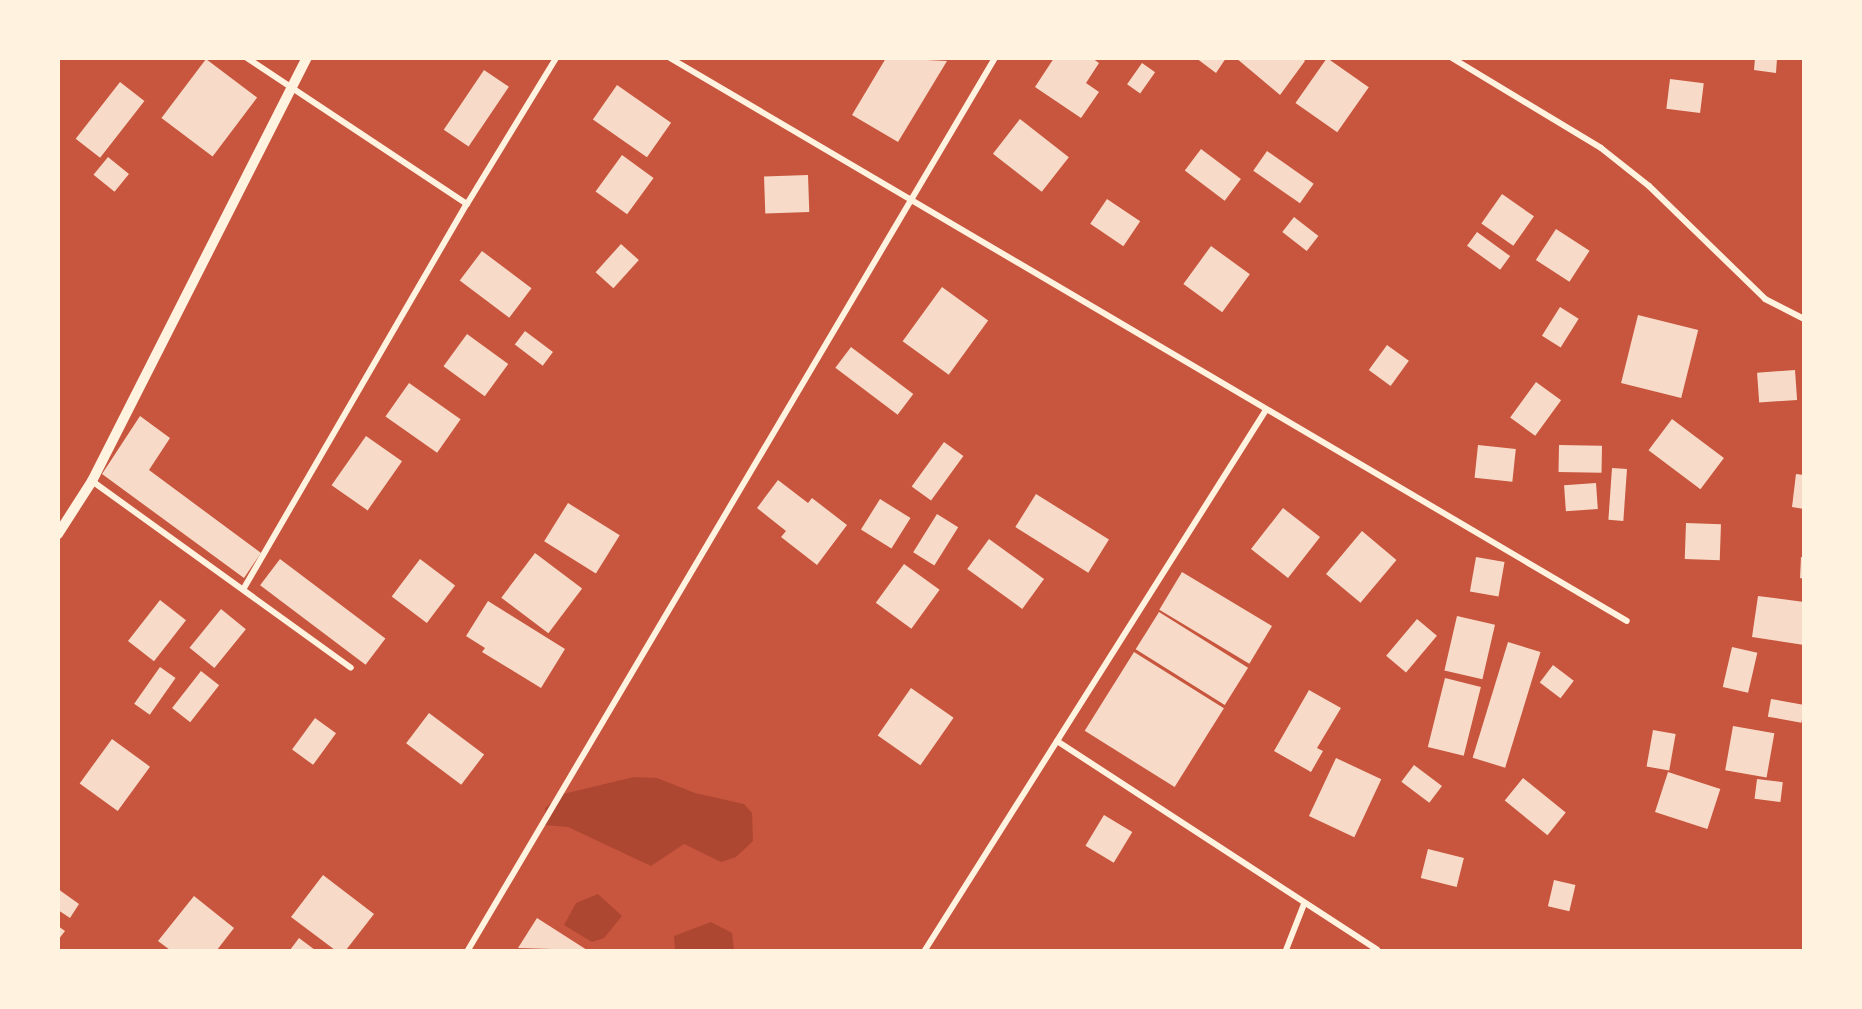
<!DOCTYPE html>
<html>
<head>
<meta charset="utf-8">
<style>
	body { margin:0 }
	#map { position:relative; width:1862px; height:1009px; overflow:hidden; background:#c8553d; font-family:Montserrat,sans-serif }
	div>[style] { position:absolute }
	.green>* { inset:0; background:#ae4732 }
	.building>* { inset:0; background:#f7dbc8; transform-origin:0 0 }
	.minor>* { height:6px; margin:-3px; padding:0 3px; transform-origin:3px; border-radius:3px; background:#fff3e0 }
	.tertiary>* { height:10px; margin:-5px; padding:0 5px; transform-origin:5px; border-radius:5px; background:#fff3e0 }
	span { translate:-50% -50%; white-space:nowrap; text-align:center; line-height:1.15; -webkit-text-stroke:4.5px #fff3e0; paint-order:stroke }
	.frame { position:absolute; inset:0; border:60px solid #fff3e0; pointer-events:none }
</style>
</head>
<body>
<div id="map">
	<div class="green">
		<i style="clip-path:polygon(634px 777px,657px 778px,695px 793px,744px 804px,752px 813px,753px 841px,736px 857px,721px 862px,684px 844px,651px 866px,568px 827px,545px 825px,545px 808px,563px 794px)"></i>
		<i style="clip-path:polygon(598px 894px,622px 916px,604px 938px,592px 942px,564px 925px,576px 903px)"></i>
		<i style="clip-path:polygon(711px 922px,732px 933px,734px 950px,675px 950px,674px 936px)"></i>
	</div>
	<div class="building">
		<i style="clip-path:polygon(886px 58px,947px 61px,898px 142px,852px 115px)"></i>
		<i style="clip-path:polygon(1054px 58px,1092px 58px,1099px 63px,1086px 83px,1099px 92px,1081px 118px,1035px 87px)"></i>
		<i style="clip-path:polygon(1196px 58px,1226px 58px,1216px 73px)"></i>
		<i style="clip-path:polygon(1236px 58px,1302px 58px,1305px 61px,1280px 95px)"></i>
		<i style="left:1327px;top:58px;width:51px;height:55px;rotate:35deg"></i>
		<i style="clip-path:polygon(1755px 58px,1777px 58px,1776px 73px,1754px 70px)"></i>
		<i style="left:206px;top:59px;width:64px;height:74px;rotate:37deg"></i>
		<i style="left:1142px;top:63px;width:16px;height:26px;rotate:35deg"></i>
		<i style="left:484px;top:70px;width:30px;height:72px;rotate:34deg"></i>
		<i style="left:1670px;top:79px;width:34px;height:30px;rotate:7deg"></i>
		<i style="left:120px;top:82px;width:31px;height:72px;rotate:38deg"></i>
		<i style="left:617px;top:85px;width:66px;height:42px;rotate:35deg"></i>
		<i style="left:1020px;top:119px;width:62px;height:44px;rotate:38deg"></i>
		<i style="left:1201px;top:149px;width:50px;height:27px;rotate:37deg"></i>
		<i style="left:1267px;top:151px;width:57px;height:24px;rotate:35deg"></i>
		<i style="left:622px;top:155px;width:39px;height:45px;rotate:36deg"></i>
		<i style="left:108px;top:157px;width:27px;height:23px;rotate:39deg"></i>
		<i style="left:808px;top:175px;width:37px;height:44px;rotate:88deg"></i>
		<i style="left:1502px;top:194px;width:39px;height:36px;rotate:35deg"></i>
		<i style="left:1107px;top:199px;width:40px;height:30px;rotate:34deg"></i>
		<i style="left:1294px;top:217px;width:31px;height:19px;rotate:38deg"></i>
		<i style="left:1556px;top:229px;width:40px;height:37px;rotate:33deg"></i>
		<i style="left:1477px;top:232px;width:41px;height:17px;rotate:36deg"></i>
		<i style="left:621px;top:244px;width:24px;height:38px;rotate:42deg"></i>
		<i style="left:1211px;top:246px;width:48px;height:47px;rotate:36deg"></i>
		<i style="left:482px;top:251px;width:62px;height:37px;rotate:37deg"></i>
		<i style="left:942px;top:287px;width:57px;height:67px;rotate:36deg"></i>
		<i style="left:1560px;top:307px;width:22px;height:34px;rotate:32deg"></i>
		<i style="left:1638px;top:315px;width:62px;height:70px;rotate:14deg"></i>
		<i style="left:525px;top:331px;width:35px;height:17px;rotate:37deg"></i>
		<i style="left:467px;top:334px;width:51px;height:40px;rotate:36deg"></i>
		<i style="left:1387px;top:345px;width:27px;height:31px;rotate:36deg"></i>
		<i style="left:851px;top:347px;width:78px;height:26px;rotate:37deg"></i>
		<i style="left:1795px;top:370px;width:30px;height:38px;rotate:86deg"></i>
		<i style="left:1536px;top:382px;width:31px;height:44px;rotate:36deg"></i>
		<i style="left:409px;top:383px;width:63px;height:41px;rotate:35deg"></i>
		<i style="clip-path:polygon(140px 416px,170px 438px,149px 470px,261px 553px,244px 578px,102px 474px)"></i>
		<i style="left:1672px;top:419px;width:65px;height:39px;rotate:37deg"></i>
		<i style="left:366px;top:436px;width:44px;height:60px;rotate:35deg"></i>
		<i style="left:944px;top:442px;width:24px;height:55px;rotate:36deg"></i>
		<i style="left:1478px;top:445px;width:38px;height:33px;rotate:6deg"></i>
		<i style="left:1559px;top:445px;width:43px;height:27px;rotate:1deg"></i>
		<i style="left:1612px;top:468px;width:15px;height:52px;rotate:4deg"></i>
		<i style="clip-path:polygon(1796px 474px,1804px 475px,1804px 509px,1792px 507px)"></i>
		<i style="clip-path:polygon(778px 480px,808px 503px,812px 498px,847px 525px,817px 565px,781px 537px,786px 531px,757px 508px)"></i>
		<i style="left:1596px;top:483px;width:26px;height:32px;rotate:86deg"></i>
		<i style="left:1036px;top:494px;width:86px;height:39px;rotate:32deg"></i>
		<i style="left:880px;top:499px;width:36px;height:36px;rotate:32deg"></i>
		<i style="left:568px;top:503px;width:61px;height:45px;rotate:32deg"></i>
		<i style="left:1283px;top:508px;width:47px;height:52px;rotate:38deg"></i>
		<i style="left:937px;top:514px;width:25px;height:45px;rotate:32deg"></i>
		<i style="left:1686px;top:523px;width:35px;height:36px;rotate:2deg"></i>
		<i style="left:1362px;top:531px;width:45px;height:56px;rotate:40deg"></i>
		<i style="left:989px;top:539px;width:68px;height:37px;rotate:36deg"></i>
		<i style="left:535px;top:553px;width:59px;height:56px;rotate:37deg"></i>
		<i style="left:1476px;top:557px;width:29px;height:35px;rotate:10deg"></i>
		<i style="clip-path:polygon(1801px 557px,1804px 557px,1804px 579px,1800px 578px)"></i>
		<i style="left:280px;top:559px;width:132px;height:33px;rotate:37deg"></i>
		<i style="left:420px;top:559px;width:44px;height:47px;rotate:37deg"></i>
		<i style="left:904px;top:564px;width:44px;height:48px;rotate:36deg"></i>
		<i style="left:1182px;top:572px;width:105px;height:44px;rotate:31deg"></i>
		<i style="clip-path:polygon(1758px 596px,1804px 602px,1804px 645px,1752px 637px)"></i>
		<i style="left:160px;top:600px;width:33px;height:52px;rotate:38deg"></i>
		<i style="clip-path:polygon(488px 601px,565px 649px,541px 688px,482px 652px,485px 648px,466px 636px)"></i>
		<i style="left:221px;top:609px;width:32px;height:50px;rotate:39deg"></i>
		<i style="left:1159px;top:612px;width:105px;height:44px;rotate:32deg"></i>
		<i style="left:1457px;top:616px;width:39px;height:56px;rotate:13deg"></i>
		<i style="left:1417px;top:619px;width:26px;height:48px;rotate:40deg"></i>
		<i style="left:1508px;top:642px;width:34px;height:121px;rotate:17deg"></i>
		<i style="left:1732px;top:647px;width:26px;height:41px;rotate:13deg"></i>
		<i style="left:1134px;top:652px;width:106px;height:93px;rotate:32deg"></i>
		<i style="left:1553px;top:665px;width:26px;height:22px;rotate:37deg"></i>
		<i style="left:160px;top:667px;width:19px;height:45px;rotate:35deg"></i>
		<i style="left:201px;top:671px;width:23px;height:47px;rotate:38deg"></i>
		<i style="left:1445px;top:678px;width:37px;height:71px;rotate:14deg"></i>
		<i style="left:911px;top:688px;width:52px;height:58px;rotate:35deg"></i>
		<i style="clip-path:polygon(1309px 690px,1341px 708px,1317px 748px,1323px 751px,1311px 772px,1274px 751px)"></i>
		<i style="left:1771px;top:699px;width:34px;height:18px;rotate:10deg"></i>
		<i style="left:429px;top:713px;width:69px;height:38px;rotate:37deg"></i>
		<i style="left:315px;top:718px;width:26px;height:39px;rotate:36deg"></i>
		<i style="left:1733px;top:726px;width:42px;height:45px;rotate:10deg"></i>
		<i style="left:1653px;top:730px;width:23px;height:37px;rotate:10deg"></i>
		<i style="left:112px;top:739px;width:47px;height:55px;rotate:36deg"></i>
		<i style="left:1336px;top:758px;width:50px;height:64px;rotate:25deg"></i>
		<i style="left:1414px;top:765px;width:35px;height:21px;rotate:37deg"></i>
		<i style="left:1668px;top:772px;width:55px;height:42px;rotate:18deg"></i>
		<i style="left:1523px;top:778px;width:55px;height:29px;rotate:39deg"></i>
		<i style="left:1757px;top:779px;width:26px;height:20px;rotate:7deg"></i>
		<i style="left:1104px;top:815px;width:33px;height:36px;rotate:31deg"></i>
		<i style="left:1428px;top:849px;width:37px;height:30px;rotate:14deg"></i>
		<i style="clip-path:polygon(323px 875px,374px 914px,346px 950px,335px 950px,291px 917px)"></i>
		<i style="left:1554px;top:880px;width:22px;height:27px;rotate:13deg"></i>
		<i style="clip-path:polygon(58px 889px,79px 904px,70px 918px,58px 910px)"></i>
		<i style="clip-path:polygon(194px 896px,234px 928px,217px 950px,170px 950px,158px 941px)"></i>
		<i style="clip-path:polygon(537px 918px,587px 950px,518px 948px)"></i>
		<i style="clip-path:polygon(58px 926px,65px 931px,58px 940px)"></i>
		<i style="clip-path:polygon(299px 938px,315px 950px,290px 950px)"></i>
	</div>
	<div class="minor">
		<i style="left:247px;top:58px;width:264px;rotate:33.6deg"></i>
		<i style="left:467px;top:204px;width:171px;rotate:-58.6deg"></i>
		<i style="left:670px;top:58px;width:1110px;rotate:30.47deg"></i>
		<i style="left:1452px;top:58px;width:174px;rotate:31.1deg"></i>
		<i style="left:1601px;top:148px;width:61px;rotate:38.4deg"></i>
		<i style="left:1649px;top:186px;width:162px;rotate:44.2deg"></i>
		<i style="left:1765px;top:299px;width:44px;rotate:27.1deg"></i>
		<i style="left:92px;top:481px;width:319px;rotate:35.8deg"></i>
		<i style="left:244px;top:588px;width:444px;rotate:-59.9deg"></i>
		<i style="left:1057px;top:741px;width:382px;rotate:33.1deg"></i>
		<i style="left:468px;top:950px;width:1036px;rotate:-59.43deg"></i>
		<i style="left:925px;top:950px;width:639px;rotate:-57.73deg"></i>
		<i style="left:1286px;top:950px;width:49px;rotate:-68.6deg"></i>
	</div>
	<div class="tertiary">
		<i style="left:58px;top:534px;width:63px;rotate:-57.3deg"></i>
		<i style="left:92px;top:481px;width:475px;rotate:-63.1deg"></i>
	</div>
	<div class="frame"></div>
</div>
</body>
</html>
